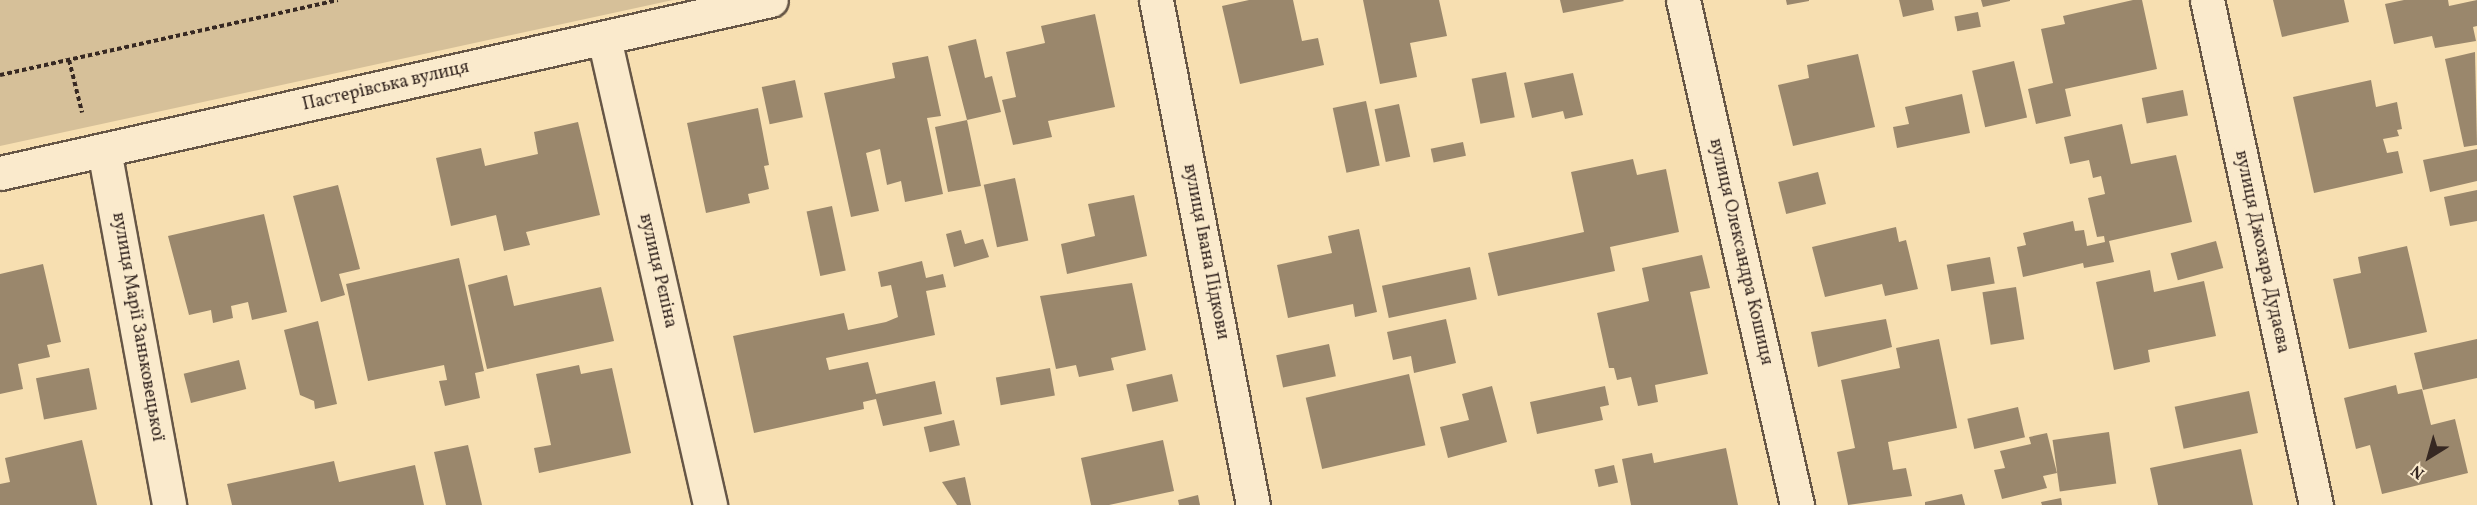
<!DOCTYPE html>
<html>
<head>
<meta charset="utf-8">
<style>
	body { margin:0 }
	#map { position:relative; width:2477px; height:505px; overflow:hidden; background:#f7dfb1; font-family:Vollkorn,serif }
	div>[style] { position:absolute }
	.green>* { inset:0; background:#d6c099 }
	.building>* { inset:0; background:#9a876c; transform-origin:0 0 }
	.path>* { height:4px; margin-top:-2px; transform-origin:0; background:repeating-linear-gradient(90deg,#362822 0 4.5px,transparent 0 7.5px) }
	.roads { filter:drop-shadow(2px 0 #665646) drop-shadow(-2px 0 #665646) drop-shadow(0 2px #665646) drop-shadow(0 -2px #665646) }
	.street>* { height:33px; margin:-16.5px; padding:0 16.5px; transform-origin:16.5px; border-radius:16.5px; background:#faeacc }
	.secondary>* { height:33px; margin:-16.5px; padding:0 16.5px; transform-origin:16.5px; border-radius:16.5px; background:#faeacc }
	span { translate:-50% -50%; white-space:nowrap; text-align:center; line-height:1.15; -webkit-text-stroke:6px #faeacc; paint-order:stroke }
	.street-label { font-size:18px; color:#362822 }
	.north { position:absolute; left:2399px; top:427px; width:60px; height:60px; -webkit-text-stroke:4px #faeacc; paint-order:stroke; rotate:217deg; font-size:16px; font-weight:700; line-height:24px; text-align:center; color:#362822 }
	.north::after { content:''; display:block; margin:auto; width:21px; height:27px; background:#362822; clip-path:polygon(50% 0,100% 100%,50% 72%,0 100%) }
</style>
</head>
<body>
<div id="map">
	<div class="green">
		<i style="clip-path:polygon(0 0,673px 0,0 146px)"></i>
	</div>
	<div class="building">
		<i style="clip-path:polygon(1249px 0,1293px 0,1302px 41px,1318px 38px,1324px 65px,1240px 84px,1222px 6px)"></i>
		<i style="clip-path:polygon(1363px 0,1439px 0,1447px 36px,1410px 43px,1417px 77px,1380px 84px)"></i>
		<i style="clip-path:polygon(1560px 0,1623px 0,1624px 1px,1563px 13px)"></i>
		<i style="clip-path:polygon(1786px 0,1809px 0,1809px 1px,1787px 5px)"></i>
		<i style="clip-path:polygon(1899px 0,1932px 0,1934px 10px,1903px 17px)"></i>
		<i style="clip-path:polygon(1981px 0,2010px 0,2010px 1px,1983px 7px)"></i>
		<i style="clip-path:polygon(2133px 0,2142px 0,2157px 69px,2065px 89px,2071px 116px,2036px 124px,2028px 89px,2053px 83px,2041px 29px,2065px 24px,2063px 16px)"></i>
		<i style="clip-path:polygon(2273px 0,2344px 0,2349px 22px,2282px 37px)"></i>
		<i style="clip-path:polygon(2404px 0,2448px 0,2449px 6px,2477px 0,2477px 26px,2473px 27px,2476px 41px,2435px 48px,2432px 36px,2394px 44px,2385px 4px)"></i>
		<i style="left:1978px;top:12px;width:15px;height:24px;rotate:79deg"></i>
		<i style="clip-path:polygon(1095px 14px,1115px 107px,1048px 121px,1052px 137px,1013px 145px,1002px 100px,1016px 97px,1006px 52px,1045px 43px,1041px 26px)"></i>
		<i style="clip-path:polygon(976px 39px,985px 78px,992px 76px,1001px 112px,967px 120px,981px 186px,948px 192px,935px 127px,967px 120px,948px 46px)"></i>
		<i style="clip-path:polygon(2475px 52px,2477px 145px,2464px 147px,2445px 59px)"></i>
		<i style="clip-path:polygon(1858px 54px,1875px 127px,1793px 146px,1778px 85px,1809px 78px,1807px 65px)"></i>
		<i style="clip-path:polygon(928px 56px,941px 116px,927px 118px,943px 194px,905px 202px,901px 181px,887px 185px,880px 149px,866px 153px,879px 211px,851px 217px,824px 93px,895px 78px,892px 63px)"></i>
		<i style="left:2014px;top:61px;width:58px;height:43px;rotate:77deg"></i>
		<i style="left:1506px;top:72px;width:46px;height:35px;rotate:79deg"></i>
		<i style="clip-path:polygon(1573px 73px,1583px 115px,1565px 119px,1563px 111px,1532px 118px,1524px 83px)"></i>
		<i style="left:795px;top:80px;width:38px;height:34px;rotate:78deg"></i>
		<i style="clip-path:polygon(2371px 80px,2376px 107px,2397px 102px,2402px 129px,2397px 130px,2399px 136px,2383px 139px,2387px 153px,2398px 151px,2403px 173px,2314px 193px,2293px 97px)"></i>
		<i style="left:2183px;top:90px;width:26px;height:42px;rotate:79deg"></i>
		<i style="clip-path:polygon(1962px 94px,1970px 133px,1897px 148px,1893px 127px,1909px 124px,1905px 107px)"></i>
		<i style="left:1366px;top:101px;width:66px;height:34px;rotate:78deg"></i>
		<i style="left:1399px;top:104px;width:54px;height:25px;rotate:78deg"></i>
		<i style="clip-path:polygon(758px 108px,769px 165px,764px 166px,769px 189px,748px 194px,750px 203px,706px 213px,687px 123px)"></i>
		<i style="clip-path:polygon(578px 122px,600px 215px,526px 232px,530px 245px,504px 251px,496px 215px,451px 226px,436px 158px,481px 148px,485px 166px,538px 154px,534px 132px)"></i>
		<i style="clip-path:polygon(2122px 124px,2131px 164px,2176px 155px,2192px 222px,2109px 241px,2114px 262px,2084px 268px,2083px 263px,2023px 277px,2017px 247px,2026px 245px,2023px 233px,2073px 221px,2075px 231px,2084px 230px,2087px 246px,2105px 242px,2104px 236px,2097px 237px,2088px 198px,2105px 194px,2101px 176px,2093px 178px,2089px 160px,2070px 164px,2064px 137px)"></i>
		<i style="left:1463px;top:142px;width:14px;height:33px;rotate:78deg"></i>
		<i style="clip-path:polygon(2477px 149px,2477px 181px,2430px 192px,2423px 160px)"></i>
		<i style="clip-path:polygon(1633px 159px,1637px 175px,1666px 169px,1679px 232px,1610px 247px,1615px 271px,1498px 296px,1488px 253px,1584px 232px,1571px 172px)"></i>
		<i style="left:1818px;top:172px;width:33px;height:41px;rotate:76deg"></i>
		<i style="left:1015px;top:178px;width:64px;height:32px;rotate:78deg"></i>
		<i style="clip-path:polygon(338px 185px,360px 269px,339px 274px,345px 295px,321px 302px,293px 196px)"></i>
		<i style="clip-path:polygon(2477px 190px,2477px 221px,2450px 226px,2444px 197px)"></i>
		<i style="clip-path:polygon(1134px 195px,1147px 256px,1067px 274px,1061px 244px,1095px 236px,1088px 204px)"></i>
		<i style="left:832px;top:206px;width:66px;height:26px;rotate:78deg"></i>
		<i style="clip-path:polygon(264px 214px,287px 312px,252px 320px,248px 302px,231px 306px,233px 318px,213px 323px,211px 310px,189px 315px,168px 236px)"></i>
		<i style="clip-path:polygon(1896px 227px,1899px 242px,1906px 240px,1918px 289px,1885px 296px,1882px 284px,1825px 297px,1812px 247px)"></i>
		<i style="clip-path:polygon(1359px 229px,1377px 312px,1355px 317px,1353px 304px,1288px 318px,1277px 265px,1332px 253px,1328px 236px)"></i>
		<i style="clip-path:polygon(961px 230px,965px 244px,983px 239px,989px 257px,954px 267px,946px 234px)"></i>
		<i style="left:2216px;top:241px;width:28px;height:47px;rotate:75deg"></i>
		<i style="clip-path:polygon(2407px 246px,2427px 332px,2349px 349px,2333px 279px,2361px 273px,2358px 257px)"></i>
		<i style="clip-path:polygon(1702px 255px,1710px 288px,1690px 292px,1708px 374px,1655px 385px,1658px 402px,1638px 406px,1631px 377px,1617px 380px,1614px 368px,1609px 368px,1597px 313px,1649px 301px,1642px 268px)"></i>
		<i style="left:1990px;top:257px;width:27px;height:44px;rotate:80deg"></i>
		<i style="clip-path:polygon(459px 258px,484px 371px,475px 373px,480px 398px,445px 406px,439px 381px,447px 380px,444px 365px,368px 381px,346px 284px)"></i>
		<i style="clip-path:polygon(922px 261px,926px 278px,943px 274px,946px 287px,926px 291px,935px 335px,826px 358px,829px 370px,868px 362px,876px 394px,935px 381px,942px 414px,883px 426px,876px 399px,863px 402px,864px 409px,754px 433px,733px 336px,844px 313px,848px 330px,886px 322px,898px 317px,891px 285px,881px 287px,878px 272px)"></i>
		<i style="clip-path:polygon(43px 264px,61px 342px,47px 345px,50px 357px,18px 364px,23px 389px,0 394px,0 274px)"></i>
		<i style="left:1470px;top:267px;width:33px;height:90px;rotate:78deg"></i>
		<i style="clip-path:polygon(2150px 270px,2154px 292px,2204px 281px,2216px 336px,2148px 350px,2150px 362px,2114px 370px,2096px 282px)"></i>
		<i style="clip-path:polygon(507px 275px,514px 306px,601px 287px,614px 341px,487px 369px,468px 285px)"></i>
		<i style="clip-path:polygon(1132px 283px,1146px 350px,1111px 358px,1114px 370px,1079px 377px,1076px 365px,1056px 369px,1040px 296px)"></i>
		<i style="left:2016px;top:287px;width:53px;height:34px;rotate:81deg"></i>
		<i style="clip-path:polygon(1446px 319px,1456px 363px,1414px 373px,1411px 356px,1393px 360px,1387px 332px)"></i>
		<i style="clip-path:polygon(1886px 319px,1892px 347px,1818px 367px,1811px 332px)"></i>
		<i style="clip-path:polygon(318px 321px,337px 404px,315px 409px,314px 401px,300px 395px,284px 330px)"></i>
		<i style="clip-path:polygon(1939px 339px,1957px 428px,1888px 442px,1893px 470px,1906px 468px,1912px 496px,1848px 505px,1837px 452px,1855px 448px,1841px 380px,1900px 368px,1896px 348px)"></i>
		<i style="clip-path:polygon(2477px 339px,2477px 378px,2423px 390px,2414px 353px)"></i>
		<i style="left:1329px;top:344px;width:33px;height:54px;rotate:78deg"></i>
		<i style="left:239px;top:360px;width:30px;height:57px;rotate:76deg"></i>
		<i style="clip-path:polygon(579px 365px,581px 374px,612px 368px,631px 453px,539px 473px,534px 448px,551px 445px,536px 374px)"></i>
		<i style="left:89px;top:368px;width:42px;height:54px;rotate:79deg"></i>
		<i style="left:1050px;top:368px;width:28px;height:55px;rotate:80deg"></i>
		<i style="left:1172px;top:374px;width:28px;height:47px;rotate:77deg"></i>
		<i style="left:1409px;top:374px;width:73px;height:106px;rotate:77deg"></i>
		<i style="clip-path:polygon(2396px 385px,2398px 394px,2422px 389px,2431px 425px,2455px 419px,2468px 473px,2382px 494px,2370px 445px,2356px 449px,2344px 398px)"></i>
		<i style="clip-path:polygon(1492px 386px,1507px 442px,1448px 458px,1440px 427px,1469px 420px,1462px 394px)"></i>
		<i style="clip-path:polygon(1605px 386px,1609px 405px,1600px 407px,1603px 420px,1537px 434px,1530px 402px)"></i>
		<i style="left:2249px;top:391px;width:43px;height:76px;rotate:78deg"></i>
		<i style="left:2018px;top:407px;width:31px;height:52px;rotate:77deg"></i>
		<i style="left:954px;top:420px;width:26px;height:31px;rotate:77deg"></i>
		<i style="left:2109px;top:432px;width:52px;height:57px;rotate:82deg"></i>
		<i style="clip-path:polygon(2047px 433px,2057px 473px,2043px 476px,2047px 488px,2002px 499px,1994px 470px,2005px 468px,2000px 451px,2031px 444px,2029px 437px)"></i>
		<i style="clip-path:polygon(82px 440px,97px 505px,0 505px,0 484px,10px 482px,5px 458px)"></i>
		<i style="clip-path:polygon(1163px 440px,1174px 491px,1109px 505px,1091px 505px,1081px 458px)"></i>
		<i style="clip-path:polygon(468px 445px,482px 505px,446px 505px,434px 452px)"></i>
		<i style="clip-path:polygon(1726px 448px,1738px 505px,1631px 505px,1622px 459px,1652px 453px,1654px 463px)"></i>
		<i style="clip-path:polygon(2241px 449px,2253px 505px,2158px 505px,2150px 468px)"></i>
		<i style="clip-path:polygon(334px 461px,339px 482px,415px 465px,424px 505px,232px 505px,227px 484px)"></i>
		<i style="left:1614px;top:465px;width:18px;height:20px;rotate:77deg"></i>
		<i style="clip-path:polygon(965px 477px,971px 505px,957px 505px,942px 482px)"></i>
		<i style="clip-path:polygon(1962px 494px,1965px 505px,1925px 505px,1925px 502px)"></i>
		<i style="clip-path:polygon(1198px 495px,1200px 505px,1179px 505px,1178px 500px)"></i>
		<i style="clip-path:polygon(2061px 498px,2062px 505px,2042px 505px,2041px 502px)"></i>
	</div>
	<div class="path">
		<i style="left:69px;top:60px;width:54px;rotate:76deg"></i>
		<i style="left:0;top:75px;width:346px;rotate:-12.5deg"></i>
	</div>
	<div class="roads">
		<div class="street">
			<i style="left:1156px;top:0;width:514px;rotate:79.13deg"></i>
			<i style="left:1683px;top:0;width:518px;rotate:77.28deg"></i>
			<i style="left:2207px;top:0;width:517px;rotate:77.82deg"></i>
			<i style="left:604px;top:38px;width:479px;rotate:77.2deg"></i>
			<i style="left:104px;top:150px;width:361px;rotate:79.6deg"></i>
		</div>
		<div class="secondary">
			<i style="left:0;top:173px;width:790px;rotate:-12.65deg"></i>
		</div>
	</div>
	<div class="street-label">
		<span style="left:386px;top:87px;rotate:-13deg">Пастерівська вулиця</span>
		<span style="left:1205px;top:252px;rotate:79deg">вулиця Івана Підкови</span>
		<span style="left:1740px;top:252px;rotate:77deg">вулиця Олександра Кошиця</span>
		<span style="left:2261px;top:252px;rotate:78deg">вулиця Джохара Дудаєва</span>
		<span style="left:657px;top:271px;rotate:77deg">вулиця Рєпіна</span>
		<span style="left:137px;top:327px;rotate:80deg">вулиця Марії Заньковецької</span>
	</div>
	<div class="north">N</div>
</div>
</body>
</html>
